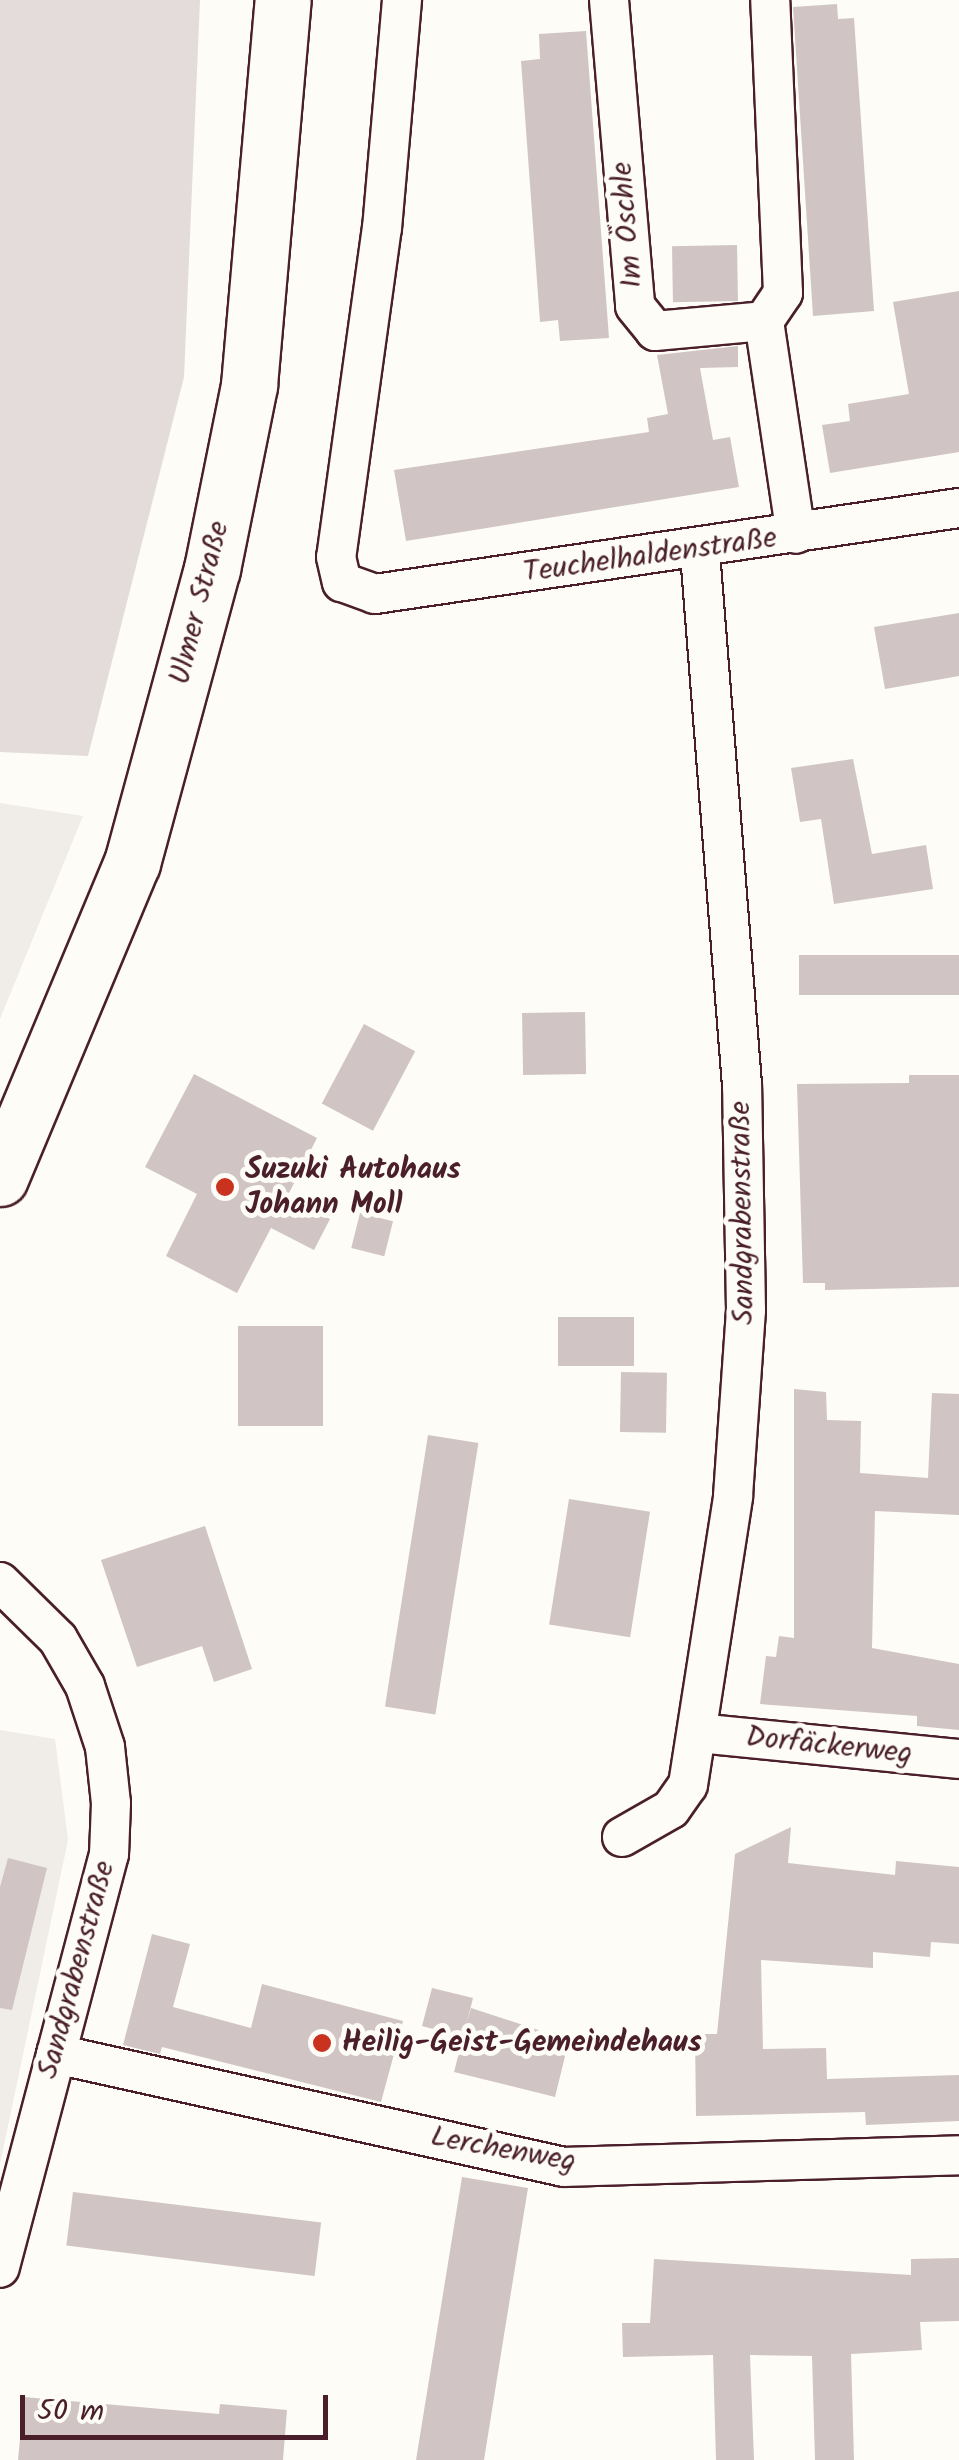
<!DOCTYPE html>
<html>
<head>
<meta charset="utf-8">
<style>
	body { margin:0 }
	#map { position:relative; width:959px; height:2460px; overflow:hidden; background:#fdfcf7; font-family:Kalam,sans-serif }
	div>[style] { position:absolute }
	.built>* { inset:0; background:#f0ece8 }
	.green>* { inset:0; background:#e3dcda }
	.building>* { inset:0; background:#d0c5c4; transform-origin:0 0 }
	.roads { filter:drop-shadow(2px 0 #4a1f2b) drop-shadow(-2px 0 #4a1f2b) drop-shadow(0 2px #4a1f2b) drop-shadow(0 -2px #4a1f2b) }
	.minor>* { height:38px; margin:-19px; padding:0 19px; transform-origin:19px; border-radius:19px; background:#fdfcf7 }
	.secondary>* { height:55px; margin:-27.5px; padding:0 27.5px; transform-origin:27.5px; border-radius:27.5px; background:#fdfcf7 }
	.dots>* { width:28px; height:28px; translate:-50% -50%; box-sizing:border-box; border:5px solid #fdfcf7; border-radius:50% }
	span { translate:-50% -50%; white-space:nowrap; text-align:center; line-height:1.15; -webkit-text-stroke:10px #fdfcf7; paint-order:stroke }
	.street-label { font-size:30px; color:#4a1f2b }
	.poi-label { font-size:30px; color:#4a1f2b; font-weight:700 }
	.left { translate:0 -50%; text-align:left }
	.scale { position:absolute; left:20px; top:2395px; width:308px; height:45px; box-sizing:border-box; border:5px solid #4a1f2b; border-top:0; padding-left:12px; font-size:30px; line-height:35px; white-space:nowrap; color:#4a1f2b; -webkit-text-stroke:8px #fdfcf7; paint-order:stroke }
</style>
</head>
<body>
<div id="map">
	<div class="built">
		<i style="clip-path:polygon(0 803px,83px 816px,0 1019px)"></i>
		<i style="clip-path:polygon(0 1730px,55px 1739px,68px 1840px,0 2164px)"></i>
	</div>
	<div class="green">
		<i style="clip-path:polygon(0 0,200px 0,184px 377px,88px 756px,0 752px)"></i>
	</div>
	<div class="building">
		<i style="clip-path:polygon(837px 4px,838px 19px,854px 18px,874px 311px,813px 316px,793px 7px)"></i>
		<i style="clip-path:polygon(586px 31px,609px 338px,560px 341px,558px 320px,540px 322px,521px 61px,540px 59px,539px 34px)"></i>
		<i style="left:737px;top:245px;width:56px;height:65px;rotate:89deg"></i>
		<i style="clip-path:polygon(959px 291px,959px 452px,830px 473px,822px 425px,850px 421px,848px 404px,909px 394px,893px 302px)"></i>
		<i style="clip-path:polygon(738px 346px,738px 367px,700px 368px,713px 440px,730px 437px,739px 487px,406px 541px,394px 470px,649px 432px,647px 418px,668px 414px,657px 355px)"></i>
		<i style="clip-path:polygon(959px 613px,959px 676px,885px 689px,874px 627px)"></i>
		<i style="clip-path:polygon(853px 759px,872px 854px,926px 845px,933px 889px,834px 904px,821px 819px,800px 822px,791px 768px)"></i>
		<i style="left:959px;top:955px;width:40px;height:160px;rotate:90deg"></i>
		<i style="left:585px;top:1012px;width:62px;height:63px;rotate:89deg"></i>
		<i style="left:364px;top:1024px;width:58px;height:90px;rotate:28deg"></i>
		<i style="clip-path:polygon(194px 1074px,317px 1138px,287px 1197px,330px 1219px,314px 1250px,271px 1228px,237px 1293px,166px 1256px,197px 1194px,145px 1167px)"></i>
		<i style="clip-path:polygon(909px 1075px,959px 1075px,959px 1287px,825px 1290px,825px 1283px,803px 1283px,797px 1084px,909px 1083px)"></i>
		<i style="left:360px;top:1213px;width:34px;height:36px;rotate:14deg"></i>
		<i style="left:558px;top:1317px;width:76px;height:49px"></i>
		<i style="left:238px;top:1326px;width:85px;height:100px"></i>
		<i style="left:621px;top:1372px;width:46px;height:60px;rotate:1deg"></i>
		<i style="clip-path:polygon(794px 1389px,826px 1392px,827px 1420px,861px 1421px,860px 1473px,928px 1478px,932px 1393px,959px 1394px,959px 1515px,875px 1511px,872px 1648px,959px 1664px,959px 1730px,917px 1726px,917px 1716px,760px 1704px,766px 1656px,776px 1657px,779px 1636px,794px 1638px)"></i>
		<i style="left:428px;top:1435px;width:51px;height:275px;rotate:9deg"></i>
		<i style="left:569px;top:1499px;width:82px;height:127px;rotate:9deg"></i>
		<i style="clip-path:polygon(205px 1526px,252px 1669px,214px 1682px,202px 1646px,137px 1667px,101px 1560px)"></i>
		<i style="clip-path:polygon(791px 1827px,788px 1863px,895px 1875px,896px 1861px,959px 1867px,959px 1944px,931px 1942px,930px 1957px,873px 1952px,873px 1968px,761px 1960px,763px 2049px,826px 2048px,827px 2079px,959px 2075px,959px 2121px,866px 2125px,865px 2112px,696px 2116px,695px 2034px,717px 2034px,735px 1854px)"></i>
		<i style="clip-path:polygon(8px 1858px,47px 1868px,12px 2010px,0 2008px,0 1887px)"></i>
		<i style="clip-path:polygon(152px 1934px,190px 1944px,173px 2007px,251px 2028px,262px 1984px,403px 2021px,381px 2102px,162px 2047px,160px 2054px,123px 2045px)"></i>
		<i style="clip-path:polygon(432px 1988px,473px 1998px,466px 2026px,471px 2008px,569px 2040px,555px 2097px,454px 2072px,463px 2037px,422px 2026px)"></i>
		<i style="clip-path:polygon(462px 2177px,528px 2188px,504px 2335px,484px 2460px,416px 2460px)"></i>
		<i style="left:73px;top:2192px;width:250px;height:54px;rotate:7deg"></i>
		<i style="clip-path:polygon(959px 2258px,959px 2321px,920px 2322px,922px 2350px,851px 2354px,854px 2460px,815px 2460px,812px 2356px,750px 2355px,754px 2460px,716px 2460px,713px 2355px,623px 2357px,622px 2323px,650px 2323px,654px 2259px,911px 2275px,911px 2259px)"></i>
		<i style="clip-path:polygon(24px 2397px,219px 2414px,220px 2404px,287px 2410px,283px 2460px,18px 2460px)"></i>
	</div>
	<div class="roads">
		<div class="minor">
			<i style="left:402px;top:0;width:228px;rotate:95deg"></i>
			<i style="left:382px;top:227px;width:333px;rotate:97.9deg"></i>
			<i style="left:336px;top:557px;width:26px;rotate:77deg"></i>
			<i style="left:342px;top:582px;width:35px;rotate:20deg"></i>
			<i style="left:375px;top:594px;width:590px;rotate:-8.38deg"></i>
			<i style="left:609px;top:0;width:307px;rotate:85.1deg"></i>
			<i style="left:635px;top:306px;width:32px;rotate:51deg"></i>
			<i style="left:655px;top:331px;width:109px;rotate:-5.2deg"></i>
			<i style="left:764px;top:321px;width:34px;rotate:-56deg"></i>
			<i style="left:783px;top:293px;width:293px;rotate:-92.5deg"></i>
			<i style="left:764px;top:321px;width:215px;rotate:81.5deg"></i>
			<i style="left:0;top:1582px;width:81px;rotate:44.5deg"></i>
			<i style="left:58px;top:1639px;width:54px;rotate:60.1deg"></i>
			<i style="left:85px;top:1686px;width:64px;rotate:71.8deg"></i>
			<i style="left:105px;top:1747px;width:56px;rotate:83.9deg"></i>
			<i style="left:111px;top:1803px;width:51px;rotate:92.2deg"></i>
			<i style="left:109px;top:1854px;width:428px;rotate:104.8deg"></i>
			<i style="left:698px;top:1733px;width:262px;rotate:5.7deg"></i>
			<i style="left:622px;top:1837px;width:56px;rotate:-29.7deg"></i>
			<i style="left:671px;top:1809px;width:29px;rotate:-55deg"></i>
			<i style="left:688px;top:1785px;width:292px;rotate:-81.1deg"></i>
			<i style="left:733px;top:1496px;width:186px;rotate:-86deg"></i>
			<i style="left:746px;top:1310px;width:225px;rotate:-91deg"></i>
			<i style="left:742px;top:1085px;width:535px;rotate:-94.51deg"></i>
			<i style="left:56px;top:2054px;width:520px;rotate:12.54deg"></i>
			<i style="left:564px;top:2167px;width:395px;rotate:-1.7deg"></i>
		</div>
		<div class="secondary">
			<i style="left:0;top:1178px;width:342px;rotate:-67.3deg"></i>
			<i style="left:132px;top:863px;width:305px;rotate:-74.8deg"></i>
			<i style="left:212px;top:569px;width:188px;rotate:-78.6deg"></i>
			<i style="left:249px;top:385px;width:386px;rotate:-85deg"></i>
		</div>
	</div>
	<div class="dots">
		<i style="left:225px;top:1187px;background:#c8321e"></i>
		<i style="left:322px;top:2043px;background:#c8321e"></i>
	</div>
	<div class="street-label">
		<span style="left:628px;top:225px;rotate:-95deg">Im Öschle</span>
		<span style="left:650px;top:556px;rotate:-8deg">Teuchelhaldenstraße</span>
		<span style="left:200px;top:603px;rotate:-76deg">Ulmer Straße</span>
		<span style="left:743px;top:1213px;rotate:-91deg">Sandgrabenstraße</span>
		<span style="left:829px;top:1746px;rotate:6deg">Dorfäckerweg</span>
		<span style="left:77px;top:1970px;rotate:-75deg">Sandgrabenstraße</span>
		<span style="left:503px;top:2150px;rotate:10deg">Lerchenweg</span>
	</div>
	<div class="poi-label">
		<span class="left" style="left:245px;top:1187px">Suzuki Autohaus<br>Johann Moll</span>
		<span class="left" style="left:342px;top:2043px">Heilig-Geist-Gemeindehaus</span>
	</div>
	<div class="scale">50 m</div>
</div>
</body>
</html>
